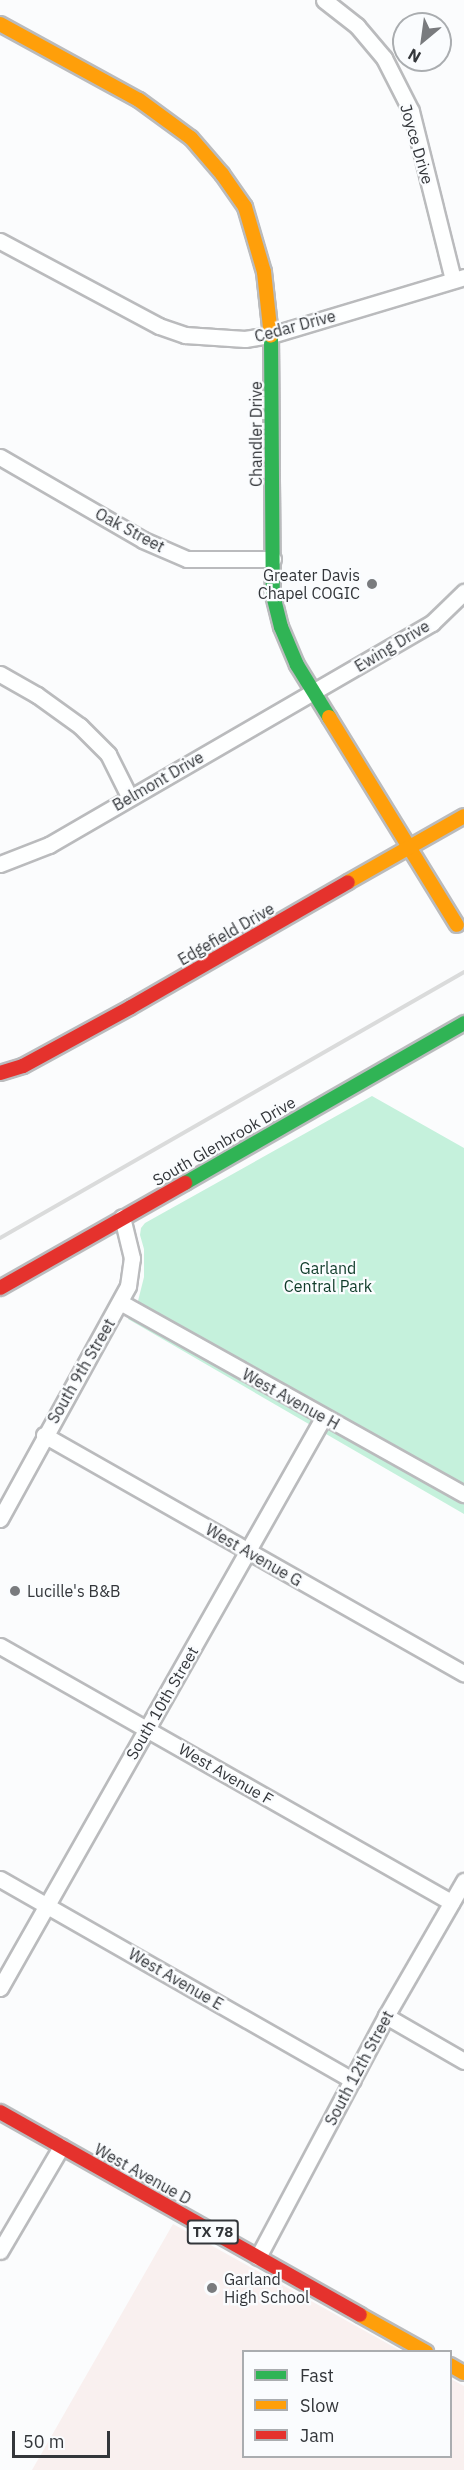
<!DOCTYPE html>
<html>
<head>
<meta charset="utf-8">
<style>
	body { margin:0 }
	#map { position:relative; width:464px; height:2470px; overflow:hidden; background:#fbfcfd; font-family:"IBM Plex Sans",sans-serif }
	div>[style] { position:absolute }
	.education>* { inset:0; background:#f9f0ef }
	.green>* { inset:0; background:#c5f1dc }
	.roads { filter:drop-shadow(2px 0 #babbbd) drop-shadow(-2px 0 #babbbd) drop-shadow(0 2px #babbbd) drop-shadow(0 -2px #babbbd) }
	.street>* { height:15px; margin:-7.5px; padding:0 7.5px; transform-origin:7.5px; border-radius:7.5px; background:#feffff }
	.fast>* { height:14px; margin:-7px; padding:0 7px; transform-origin:7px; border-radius:7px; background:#30b455 }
	.slow>* { height:14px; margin:-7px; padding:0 7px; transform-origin:7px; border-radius:7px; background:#ff9f0a }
	.jam>* { height:14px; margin:-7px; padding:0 7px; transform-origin:7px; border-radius:7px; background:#e5322d }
	.rail>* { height:4px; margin:-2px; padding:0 2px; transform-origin:2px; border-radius:2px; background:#dadbdb }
	.dots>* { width:16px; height:16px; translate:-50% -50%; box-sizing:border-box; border:3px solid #fafcfe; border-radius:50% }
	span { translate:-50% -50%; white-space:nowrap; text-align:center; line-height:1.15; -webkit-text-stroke:4.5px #fafcfe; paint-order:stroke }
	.shield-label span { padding:2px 4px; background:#fafcfe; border:2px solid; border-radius:4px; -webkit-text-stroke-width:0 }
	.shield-label { font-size:15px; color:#33363a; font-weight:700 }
	.street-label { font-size:16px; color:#33363a }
	.poi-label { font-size:16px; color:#33363a }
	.right { translate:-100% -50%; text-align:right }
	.left { translate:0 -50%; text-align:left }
	.park-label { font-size:16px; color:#0f3b29 }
	.legend { position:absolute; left:242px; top:2350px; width:210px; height:108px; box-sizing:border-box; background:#fafcfe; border:2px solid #aaadb0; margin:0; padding:8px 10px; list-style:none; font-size:18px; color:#33363a }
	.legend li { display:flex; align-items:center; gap:12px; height:30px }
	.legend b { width:30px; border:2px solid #aaadb0 }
	.north { position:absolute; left:392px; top:12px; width:60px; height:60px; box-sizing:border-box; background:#fafcfe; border:2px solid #aaadb0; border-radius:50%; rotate:209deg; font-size:16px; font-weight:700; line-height:24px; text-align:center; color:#33363a }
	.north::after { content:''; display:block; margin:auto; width:21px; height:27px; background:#797b7e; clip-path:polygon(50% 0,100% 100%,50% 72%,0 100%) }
	.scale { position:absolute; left:12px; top:2431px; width:98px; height:27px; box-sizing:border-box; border:3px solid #33363a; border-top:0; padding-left:8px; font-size:18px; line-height:21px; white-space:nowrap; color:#33363a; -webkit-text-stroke:4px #fafcfe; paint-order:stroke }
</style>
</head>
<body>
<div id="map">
	<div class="education">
		<i style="clip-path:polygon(173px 2224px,401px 2351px,243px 2352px,243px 2456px,450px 2456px,451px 2379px,464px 2386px,464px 2470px,32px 2470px)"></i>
	</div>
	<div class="green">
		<i style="clip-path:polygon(372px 1096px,464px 1148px,464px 1514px,128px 1319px,138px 1301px,144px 1277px,144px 1249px,140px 1235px,141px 1228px,145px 1223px)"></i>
	</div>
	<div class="roads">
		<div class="street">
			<i style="left:324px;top:0;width:42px;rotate:38.2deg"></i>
			<i style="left:357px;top:26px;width:42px;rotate:49.8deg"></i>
			<i style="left:384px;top:58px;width:59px;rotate:63deg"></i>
			<i style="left:411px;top:111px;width:174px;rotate:76deg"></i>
			<i style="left:0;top:241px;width:180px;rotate:28.1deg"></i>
			<i style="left:159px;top:326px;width:28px;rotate:19deg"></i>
			<i style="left:185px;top:335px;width:60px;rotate:3.8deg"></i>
			<i style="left:245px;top:339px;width:26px;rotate:-9deg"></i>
			<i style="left:271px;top:335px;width:202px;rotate:-16.7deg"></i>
			<i style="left:0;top:457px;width:165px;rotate:30.1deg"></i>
			<i style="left:143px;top:540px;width:48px;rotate:23.4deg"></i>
			<i style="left:187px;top:559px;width:86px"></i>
			<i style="left:0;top:674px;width:43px;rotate:29.6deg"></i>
			<i style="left:37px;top:695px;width:53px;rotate:35.8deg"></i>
			<i style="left:80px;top:726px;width:40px;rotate:45deg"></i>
			<i style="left:108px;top:754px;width:47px;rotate:63.4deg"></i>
			<i style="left:0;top:864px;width:53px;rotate:-21.2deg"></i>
			<i style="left:49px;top:845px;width:443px;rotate:-30.1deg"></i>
			<i style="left:432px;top:623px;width:45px;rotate:-44.1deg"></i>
			<i style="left:120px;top:1302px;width:394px;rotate:29.2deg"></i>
			<i style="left:44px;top:1435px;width:483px;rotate:29.6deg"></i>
			<i style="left:0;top:1519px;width:266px;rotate:-61.2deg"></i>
			<i style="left:128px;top:1286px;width:28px;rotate:-82deg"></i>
			<i style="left:132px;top:1258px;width:42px;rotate:-103.7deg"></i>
			<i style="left:0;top:1646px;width:519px;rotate:29.58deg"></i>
			<i style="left:0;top:1879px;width:406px;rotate:29.7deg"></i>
			<i style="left:0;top:1988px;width:655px;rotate:-60.46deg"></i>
			<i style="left:386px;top:2016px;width:90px;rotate:30deg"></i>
			<i style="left:0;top:2251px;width:121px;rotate:-59.6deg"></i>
			<i style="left:258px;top:2257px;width:273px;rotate:-62deg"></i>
			<i style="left:386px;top:2016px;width:156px;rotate:-60deg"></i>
		</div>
		<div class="fast">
			<i style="left:271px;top:336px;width:259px;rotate:89.6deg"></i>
			<i style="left:273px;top:595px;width:33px;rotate:76deg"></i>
			<i style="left:281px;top:627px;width:41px;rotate:67.2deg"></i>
			<i style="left:297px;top:665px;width:61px;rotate:58.4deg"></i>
			<i style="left:185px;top:1183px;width:322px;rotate:-29.8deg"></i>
		</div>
		<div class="slow">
			<i style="left:0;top:24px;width:158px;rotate:28.7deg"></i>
			<i style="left:139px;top:100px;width:64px;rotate:36.2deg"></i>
			<i style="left:191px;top:138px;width:48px;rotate:49.3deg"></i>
			<i style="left:222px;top:174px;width:40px;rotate:55.1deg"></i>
			<i style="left:245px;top:207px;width:68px;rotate:73.7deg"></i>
			<i style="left:264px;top:272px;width:64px;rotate:83.8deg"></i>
			<i style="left:329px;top:717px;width:244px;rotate:58.4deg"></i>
			<i style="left:348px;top:882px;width:133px;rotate:-29.6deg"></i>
			<i style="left:360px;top:2315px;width:76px;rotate:29.3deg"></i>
			<i style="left:450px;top:2365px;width:16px;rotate:30deg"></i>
		</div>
		<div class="jam">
			<i style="left:0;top:1073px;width:24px;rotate:-17deg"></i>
			<i style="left:23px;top:1066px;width:123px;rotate:-28.6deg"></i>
			<i style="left:131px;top:1007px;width:250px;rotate:-29.9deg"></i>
			<i style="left:0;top:1288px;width:213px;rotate:-29.6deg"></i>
			<i style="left:0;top:2112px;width:413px;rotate:29.4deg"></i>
		</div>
	</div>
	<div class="rail">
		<i style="left:0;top:1238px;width:535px;rotate:-29.82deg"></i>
	</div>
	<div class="dots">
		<i style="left:372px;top:584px;background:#797b7e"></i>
		<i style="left:15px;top:1591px;background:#797b7e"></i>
		<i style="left:212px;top:2288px;background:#797b7e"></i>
	</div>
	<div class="shield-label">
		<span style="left:213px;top:2232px">TX 78</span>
	</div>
	<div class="street-label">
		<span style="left:417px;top:144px;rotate:74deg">Joyce Drive</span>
		<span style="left:295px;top:326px;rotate:-15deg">Cedar Drive</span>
		<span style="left:256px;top:434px;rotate:-90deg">Chandler Drive</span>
		<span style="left:130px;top:530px;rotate:28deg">Oak Street</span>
		<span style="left:392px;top:646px;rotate:-31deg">Ewing Drive</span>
		<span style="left:158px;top:781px;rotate:-30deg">Belmont Drive</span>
		<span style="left:226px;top:934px;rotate:-30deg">Edgefield Drive</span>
		<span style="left:224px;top:1141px;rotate:-30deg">South Glenbrook Drive</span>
		<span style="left:81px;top:1371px;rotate:-60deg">South 9th Street</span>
		<span style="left:291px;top:1399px;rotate:29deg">West Avenue H</span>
		<span style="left:254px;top:1555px;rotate:30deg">West Avenue G</span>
		<span style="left:162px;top:1703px;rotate:-60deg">South 10th Street</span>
		<span style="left:226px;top:1774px;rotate:30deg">West Avenue F</span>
		<span style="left:176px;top:1979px;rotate:30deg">West Avenue E</span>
		<span style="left:359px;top:2068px;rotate:-62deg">South 12th Street</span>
		<span style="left:143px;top:2174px;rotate:29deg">West Avenue D</span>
	</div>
	<div class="poi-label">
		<span class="right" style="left:360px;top:584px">Greater Davis<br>Chapel COGIC</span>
		<span class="left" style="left:27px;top:1591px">Lucille's B&amp;B</span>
		<span class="left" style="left:224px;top:2288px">Garland<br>High School</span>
	</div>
	<div class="park-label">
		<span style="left:328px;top:1277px">Garland<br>Central Park</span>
	</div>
	<ul class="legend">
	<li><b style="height:8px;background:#30b455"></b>Fast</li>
	<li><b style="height:8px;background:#ff9f0a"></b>Slow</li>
	<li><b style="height:8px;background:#e5322d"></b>Jam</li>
	</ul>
	<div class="north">N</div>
	<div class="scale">50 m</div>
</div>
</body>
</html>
